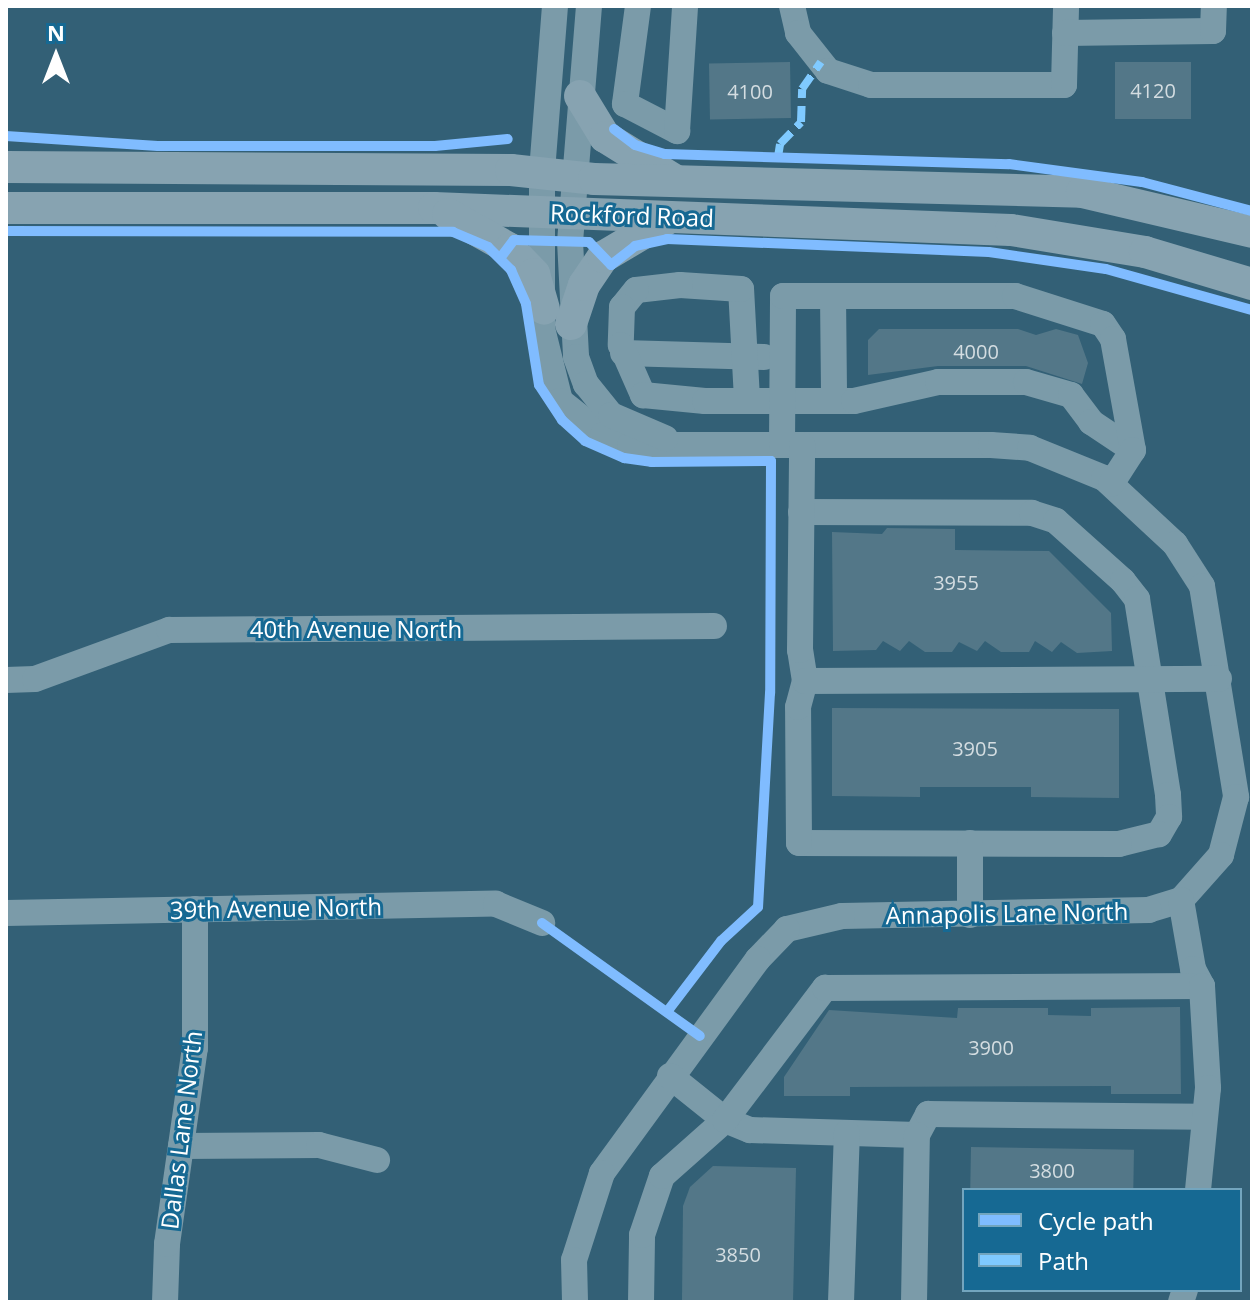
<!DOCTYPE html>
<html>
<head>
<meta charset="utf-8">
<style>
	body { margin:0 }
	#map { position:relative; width:1258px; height:1308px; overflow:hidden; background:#336076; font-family:"Open Sans",sans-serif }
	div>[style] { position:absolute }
	.building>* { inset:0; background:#537788; transform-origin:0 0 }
	.minor>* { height:26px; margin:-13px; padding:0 13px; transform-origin:13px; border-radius:13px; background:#7b9ba9 }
	.major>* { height:32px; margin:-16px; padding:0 16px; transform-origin:16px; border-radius:16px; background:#87a3b1 }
	.quiet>* { height:8px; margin-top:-4px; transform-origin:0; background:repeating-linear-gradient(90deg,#80caff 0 16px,transparent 0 24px) }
	.cycleway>* { height:10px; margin:-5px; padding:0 5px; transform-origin:5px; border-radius:5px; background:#80bcff }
	span { translate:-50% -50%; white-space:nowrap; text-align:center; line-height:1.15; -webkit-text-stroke:6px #166993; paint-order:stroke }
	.number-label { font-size:20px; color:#d4dde1 }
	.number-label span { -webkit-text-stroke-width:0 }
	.street-label { font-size:24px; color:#fff }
	.frame { position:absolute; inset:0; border:8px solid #fff; pointer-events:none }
	.legend { position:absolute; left:962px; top:1188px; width:280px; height:104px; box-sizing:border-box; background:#166993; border:2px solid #73a5be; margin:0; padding:10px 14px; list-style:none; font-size:24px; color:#fff }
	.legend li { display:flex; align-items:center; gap:16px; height:40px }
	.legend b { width:40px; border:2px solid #73a5be }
	.north { position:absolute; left:16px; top:16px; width:80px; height:80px; -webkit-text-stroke:6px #166993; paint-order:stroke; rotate:0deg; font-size:22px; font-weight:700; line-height:32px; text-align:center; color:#fff }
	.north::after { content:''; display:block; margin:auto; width:28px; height:36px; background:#fff; clip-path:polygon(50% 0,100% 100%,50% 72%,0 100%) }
</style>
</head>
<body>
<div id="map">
	<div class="building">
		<i style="left:790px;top:62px;width:56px;height:81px;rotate:89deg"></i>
		<i style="left:1115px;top:62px;width:76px;height:57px"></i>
		<i style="clip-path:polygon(879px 329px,1018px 329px,1036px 335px,1056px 329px,1078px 335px,1088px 363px,1082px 384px,1026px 366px,938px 366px,868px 375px,868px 340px)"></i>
		<i style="clip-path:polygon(887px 528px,955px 529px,955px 550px,1049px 551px,1111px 613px,1112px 651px,1077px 653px,1061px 642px,1052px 652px,1035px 641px,1029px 652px,1001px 652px,985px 641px,977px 651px,959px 642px,952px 652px,925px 652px,909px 641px,900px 651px,883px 641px,876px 650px,833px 651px,832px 532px,882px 534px)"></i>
		<i style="clip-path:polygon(832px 708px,1119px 709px,1119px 798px,1031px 797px,1031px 787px,920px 787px,920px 797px,832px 796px)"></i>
		<i style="clip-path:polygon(1180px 1007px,1181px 1094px,1111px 1094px,1111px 1086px,850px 1087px,850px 1096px,784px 1096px,784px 1077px,829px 1010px,957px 1018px,958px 1008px,1048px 1008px,1048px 1015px,1091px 1016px,1091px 1008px)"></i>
		<i style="left:971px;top:1147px;width:163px;height:43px;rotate:1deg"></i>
		<i style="clip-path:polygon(713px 1166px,796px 1168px,793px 1302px,682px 1302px,683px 1206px,690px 1187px)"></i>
	</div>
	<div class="minor">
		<i style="left:555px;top:6px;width:167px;rotate:94.5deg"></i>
		<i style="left:542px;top:172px;width:156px;rotate:90deg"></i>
		<i style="left:542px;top:328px;width:75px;rotate:76.1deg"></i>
		<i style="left:560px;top:401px;width:55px;rotate:38.3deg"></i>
		<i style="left:603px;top:435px;width:29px;rotate:20deg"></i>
		<i style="left:630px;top:445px;width:361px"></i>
		<i style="left:991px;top:445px;width:39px;rotate:4deg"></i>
		<i style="left:1030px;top:448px;width:80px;rotate:22.1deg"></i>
		<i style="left:1104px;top:478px;width:97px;rotate:42.9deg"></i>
		<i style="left:1175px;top:544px;width:50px;rotate:57.3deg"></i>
		<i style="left:1202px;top:586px;width:214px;rotate:80.8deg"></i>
		<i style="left:1236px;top:797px;width:60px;rotate:104.5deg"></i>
		<i style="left:1221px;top:855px;width:60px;rotate:131.6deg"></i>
		<i style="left:1181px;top:900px;width:34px;rotate:163deg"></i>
		<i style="left:1149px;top:910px;width:307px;rotate:178.9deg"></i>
		<i style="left:842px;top:916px;width:57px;rotate:166.7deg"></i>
		<i style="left:787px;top:929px;width:42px;rotate:134deg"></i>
		<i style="left:758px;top:959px;width:265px;rotate:126.1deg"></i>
		<i style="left:602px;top:1173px;width:91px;rotate:107.8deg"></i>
		<i style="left:574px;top:1260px;width:42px;rotate:88.6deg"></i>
		<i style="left:589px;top:6px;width:236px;rotate:94.6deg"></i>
		<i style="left:570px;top:241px;width:116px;rotate:87deg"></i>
		<i style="left:576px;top:357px;width:29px;rotate:70deg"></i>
		<i style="left:586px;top:384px;width:40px;rotate:51deg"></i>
		<i style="left:611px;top:415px;width:59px;rotate:23.1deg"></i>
		<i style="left:638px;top:6px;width:99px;rotate:97.6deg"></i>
		<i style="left:625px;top:104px;width:59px;rotate:27.4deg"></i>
		<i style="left:677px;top:131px;width:125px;rotate:-86.3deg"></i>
		<i style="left:792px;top:6px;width:28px;rotate:77deg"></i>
		<i style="left:798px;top:33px;width:48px;rotate:51.7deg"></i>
		<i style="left:828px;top:71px;width:45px;rotate:18deg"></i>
		<i style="left:871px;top:85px;width:193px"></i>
		<i style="left:1064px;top:85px;width:79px;rotate:-88.5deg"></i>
		<i style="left:1065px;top:33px;width:148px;rotate:-0.8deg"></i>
		<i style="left:1213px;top:31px;width:25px;rotate:-88deg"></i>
		<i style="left:833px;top:296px;width:103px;rotate:89.4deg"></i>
		<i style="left:623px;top:353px;width:141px;rotate:1.6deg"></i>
		<i style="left:747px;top:399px;width:110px;rotate:-93.1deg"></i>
		<i style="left:741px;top:289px;width:61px;rotate:-176.2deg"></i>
		<i style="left:680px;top:285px;width:44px;rotate:173.5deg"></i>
		<i style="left:636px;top:290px;width:22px;rotate:129deg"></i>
		<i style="left:622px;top:307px;width:38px;rotate:92deg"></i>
		<i style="left:621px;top:345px;width:55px;rotate:66.3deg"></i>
		<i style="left:643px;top:395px;width:62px;rotate:5.5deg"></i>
		<i style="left:705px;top:401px;width:149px"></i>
		<i style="left:854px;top:401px;width:86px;rotate:-12.7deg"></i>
		<i style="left:938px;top:382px;width:88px"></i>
		<i style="left:1026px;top:382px;width:47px;rotate:16.1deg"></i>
		<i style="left:1071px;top:395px;width:34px;rotate:53deg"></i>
		<i style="left:1091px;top:422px;width:50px;rotate:33.7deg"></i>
		<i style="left:782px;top:445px;width:149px;rotate:-89.6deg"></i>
		<i style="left:783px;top:296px;width:232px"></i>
		<i style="left:1015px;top:296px;width:92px;rotate:17.7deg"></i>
		<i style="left:1103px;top:324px;width:18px;rotate:56deg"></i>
		<i style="left:1113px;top:339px;width:113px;rotate:79.8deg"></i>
		<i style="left:1133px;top:450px;width:40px;rotate:122.9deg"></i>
		<i style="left:801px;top:512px;width:231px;rotate:0.2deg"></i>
		<i style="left:1032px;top:513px;width:25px;rotate:18deg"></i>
		<i style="left:1056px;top:521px;width:90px;rotate:41.8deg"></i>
		<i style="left:1123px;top:581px;width:23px;rotate:52deg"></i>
		<i style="left:1137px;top:599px;width:198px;rotate:81deg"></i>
		<i style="left:1168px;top:795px;width:22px;rotate:87deg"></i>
		<i style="left:1169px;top:817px;width:20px;rotate:120deg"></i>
		<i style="left:1159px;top:834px;width:41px;rotate:166deg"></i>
		<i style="left:1119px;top:844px;width:320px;rotate:-179.8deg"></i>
		<i style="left:799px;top:843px;width:136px;rotate:-90.4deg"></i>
		<i style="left:798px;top:707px;width:27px;rotate:-75deg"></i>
		<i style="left:805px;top:681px;width:31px;rotate:-99deg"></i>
		<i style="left:800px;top:650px;width:205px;rotate:-89.4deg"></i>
		<i style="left:6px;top:680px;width:29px;rotate:-2deg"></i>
		<i style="left:35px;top:679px;width:143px;rotate:-20.1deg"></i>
		<i style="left:169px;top:630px;width:545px;rotate:-0.42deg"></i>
		<i style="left:805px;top:681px;width:414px;rotate:-0.3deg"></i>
		<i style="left:970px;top:843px;width:72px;rotate:90deg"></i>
		<i style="left:1181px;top:900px;width:70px;rotate:80.1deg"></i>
		<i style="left:1193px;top:969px;width:19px;rotate:62deg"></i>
		<i style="left:6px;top:913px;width:490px;rotate:-1.1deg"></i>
		<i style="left:496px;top:904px;width:50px;rotate:22.4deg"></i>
		<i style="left:670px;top:1076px;width:70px;rotate:38.7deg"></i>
		<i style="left:725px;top:1120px;width:27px;rotate:22deg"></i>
		<i style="left:750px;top:1130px;width:167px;rotate:1.7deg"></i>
		<i style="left:917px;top:1135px;width:24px;rotate:-62deg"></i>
		<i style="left:928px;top:1114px;width:273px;rotate:0.6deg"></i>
		<i style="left:181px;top:1146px;width:138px;rotate:-0.4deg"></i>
		<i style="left:319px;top:1145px;width:60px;rotate:14.5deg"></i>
		<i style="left:165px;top:1302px;width:58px;rotate:-88deg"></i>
		<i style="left:167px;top:1244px;width:198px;rotate:-81.9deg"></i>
		<i style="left:195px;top:1048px;width:139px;rotate:-90deg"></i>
		<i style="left:641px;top:1302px;width:67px;rotate:-89.1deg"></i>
		<i style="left:642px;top:1235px;width:62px;rotate:-71.3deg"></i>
		<i style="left:662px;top:1176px;width:84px;rotate:-41.6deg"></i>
		<i style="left:725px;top:1120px;width:166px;rotate:-52.9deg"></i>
		<i style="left:825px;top:988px;width:377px;rotate:-0.3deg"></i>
		<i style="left:1202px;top:986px;width:102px;rotate:86.6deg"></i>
		<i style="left:1208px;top:1088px;width:102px;rotate:95.6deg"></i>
		<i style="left:841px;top:1302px;width:169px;rotate:-88deg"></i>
		<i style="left:914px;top:1302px;width:167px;rotate:-89deg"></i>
		<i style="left:1181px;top:1302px;width:13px;rotate:-72deg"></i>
	</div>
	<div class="major">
		<i style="left:580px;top:96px;width:48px;rotate:58.6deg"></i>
		<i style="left:605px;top:137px;width:80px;rotate:31.7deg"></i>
		<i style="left:6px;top:167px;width:505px;rotate:0.34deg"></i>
		<i style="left:511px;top:170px;width:83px;rotate:6.2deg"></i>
		<i style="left:594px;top:179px;width:488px;rotate:1.5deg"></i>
		<i style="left:1082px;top:192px;width:175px;rotate:13.2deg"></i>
		<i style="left:6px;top:208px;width:428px"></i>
		<i style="left:434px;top:208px;width:577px;rotate:2.18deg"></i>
		<i style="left:1011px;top:230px;width:136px;rotate:9.3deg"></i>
		<i style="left:1145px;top:252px;width:112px;rotate:16.7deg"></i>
		<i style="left:448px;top:214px;width:71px;rotate:29.4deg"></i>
		<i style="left:510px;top:249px;width:35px;rotate:46deg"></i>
		<i style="left:534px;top:274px;width:36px;rotate:74deg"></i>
		<i style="left:571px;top:324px;width:41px;rotate:-71.6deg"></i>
		<i style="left:584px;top:285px;width:34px;rotate:-56deg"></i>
		<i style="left:603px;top:257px;width:74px;rotate:-30.7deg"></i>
	</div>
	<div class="quiet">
		<i style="left:778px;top:157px;width:13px;rotate:-81deg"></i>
		<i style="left:780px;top:144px;width:30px;rotate:-46deg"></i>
		<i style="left:801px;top:122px;width:33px;rotate:-88deg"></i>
		<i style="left:802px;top:89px;width:33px;rotate:-55deg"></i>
	</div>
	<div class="cycleway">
		<i style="left:614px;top:129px;width:26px;rotate:37deg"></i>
		<i style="left:635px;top:145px;width:31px;rotate:17deg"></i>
		<i style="left:665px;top:154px;width:344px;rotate:1.7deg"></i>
		<i style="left:1009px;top:164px;width:134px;rotate:7.7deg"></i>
		<i style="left:1142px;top:182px;width:114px;rotate:14.8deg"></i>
		<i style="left:6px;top:136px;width:152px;rotate:3.8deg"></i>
		<i style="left:158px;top:146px;width:277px"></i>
		<i style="left:435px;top:146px;width:73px;rotate:-5.5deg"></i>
		<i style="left:6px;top:231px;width:447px;rotate:0.1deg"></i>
		<i style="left:453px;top:232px;width:38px;rotate:23deg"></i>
		<i style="left:488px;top:247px;width:33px;rotate:45deg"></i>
		<i style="left:511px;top:270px;width:37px;rotate:66deg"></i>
		<i style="left:526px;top:304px;width:82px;rotate:80.9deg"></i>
		<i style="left:539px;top:385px;width:42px;rotate:56.7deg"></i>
		<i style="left:562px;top:420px;width:31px;rotate:42deg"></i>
		<i style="left:585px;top:441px;width:43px;rotate:23.6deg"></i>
		<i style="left:624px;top:458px;width:27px;rotate:8deg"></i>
		<i style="left:651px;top:462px;width:120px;rotate:-0.5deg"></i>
		<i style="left:771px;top:461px;width:232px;rotate:90.2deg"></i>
		<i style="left:770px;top:693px;width:214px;rotate:93.2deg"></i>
		<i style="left:758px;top:907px;width:50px;rotate:137.4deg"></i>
		<i style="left:721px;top:941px;width:89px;rotate:127.3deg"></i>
		<i style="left:501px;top:257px;width:21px;rotate:-53deg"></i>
		<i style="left:514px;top:240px;width:75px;rotate:1.5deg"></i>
		<i style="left:589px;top:242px;width:32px;rotate:46deg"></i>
		<i style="left:611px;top:265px;width:31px;rotate:-38deg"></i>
		<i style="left:635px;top:246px;width:33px;rotate:-12deg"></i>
		<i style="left:667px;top:239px;width:322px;rotate:2.3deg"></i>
		<i style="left:989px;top:252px;width:118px;rotate:8.3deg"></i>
		<i style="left:1106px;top:269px;width:152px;rotate:15.7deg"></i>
		<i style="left:542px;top:923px;width:194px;rotate:35.6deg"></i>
	</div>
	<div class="number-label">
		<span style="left:1153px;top:90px">4120</span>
		<span style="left:750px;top:91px">4100</span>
		<span style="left:976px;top:351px">4000</span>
		<span style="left:956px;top:582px">3955</span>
		<span style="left:975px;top:748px">3905</span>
		<span style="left:991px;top:1047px">3900</span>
		<span style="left:1052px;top:1170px">3800</span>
		<span style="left:738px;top:1254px">3850</span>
	</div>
	<div class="street-label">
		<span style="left:632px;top:215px;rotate:2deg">Rockford Road</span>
		<span style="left:356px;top:629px">40th Avenue North</span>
		<span style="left:276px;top:908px;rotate:-1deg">39th Avenue North</span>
		<span style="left:1007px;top:913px;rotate:-1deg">Annapolis Lane North</span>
		<span style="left:181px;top:1130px;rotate:-83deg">Dallas Lane North</span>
	</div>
	<div class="frame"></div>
	<ul class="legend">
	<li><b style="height:10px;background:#80bcff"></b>Cycle path</li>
	<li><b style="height:10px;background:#80caff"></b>Path</li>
	</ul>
	<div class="north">N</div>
</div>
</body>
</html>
